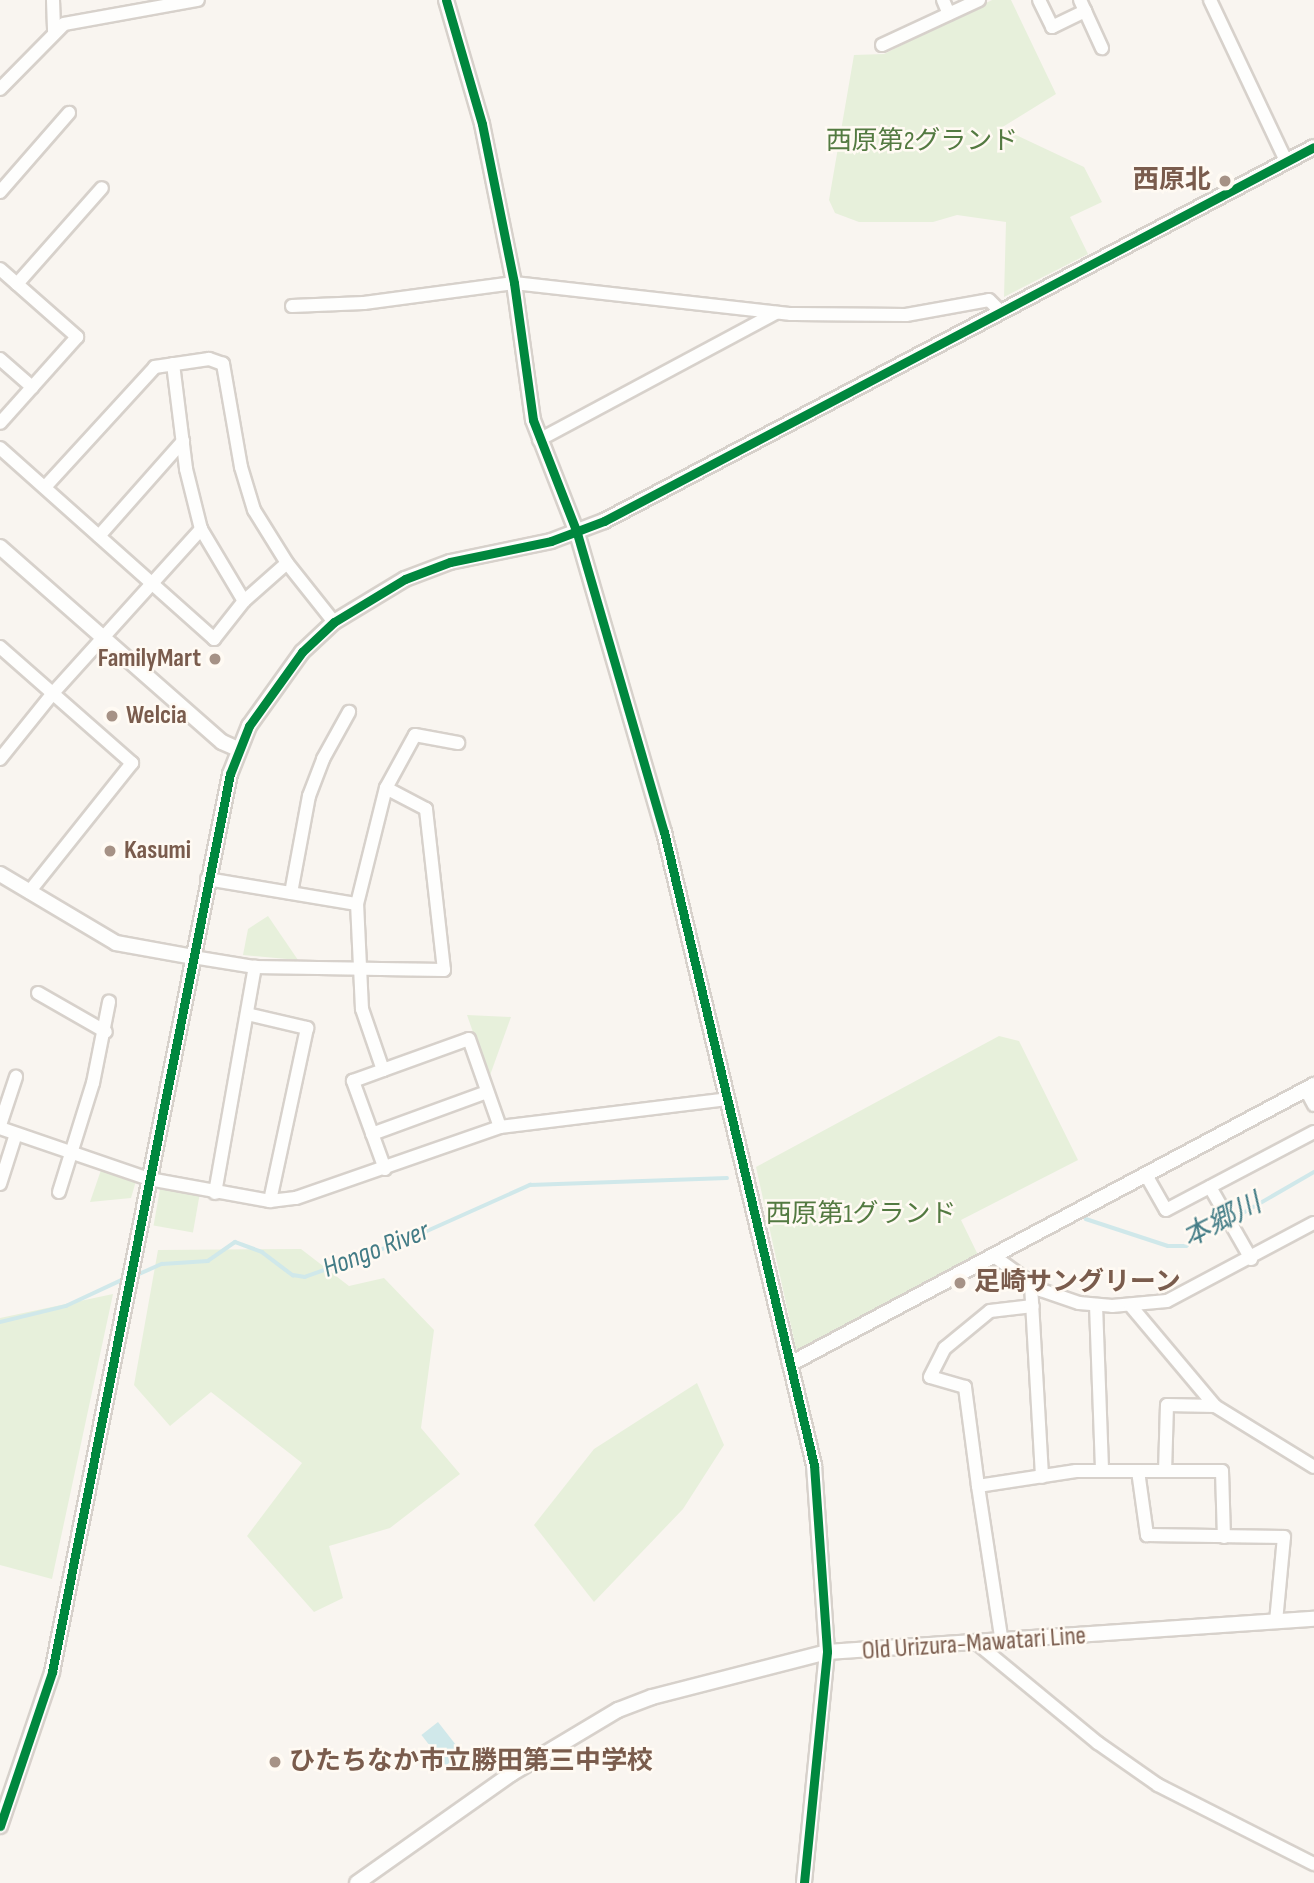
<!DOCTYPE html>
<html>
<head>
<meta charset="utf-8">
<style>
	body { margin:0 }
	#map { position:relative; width:1314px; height:1883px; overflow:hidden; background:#f9f5f0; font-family:"Sofia Sans Condensed","Noto Sans JP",sans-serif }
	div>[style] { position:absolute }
	.green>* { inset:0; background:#e7f0db; transform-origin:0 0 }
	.water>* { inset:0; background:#d0e8ea; transform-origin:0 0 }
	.stream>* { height:3.5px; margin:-1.75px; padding:0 1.75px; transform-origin:1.75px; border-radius:1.75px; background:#d0e8ea }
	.roads { filter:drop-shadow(2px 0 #d7d1cb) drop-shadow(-2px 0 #d7d1cb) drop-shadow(0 2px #d7d1cb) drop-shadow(0 -2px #d7d1cb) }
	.minor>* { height:12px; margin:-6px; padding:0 6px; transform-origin:6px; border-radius:6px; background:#fefefd }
	.tertiary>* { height:14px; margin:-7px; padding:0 7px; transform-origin:7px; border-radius:7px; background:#fefefd }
	.cycleway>* { height:9px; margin:-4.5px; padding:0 4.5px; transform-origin:4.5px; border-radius:4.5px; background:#00873e }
	.dots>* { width:19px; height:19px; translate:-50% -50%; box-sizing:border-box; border:4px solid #fffaf3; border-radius:50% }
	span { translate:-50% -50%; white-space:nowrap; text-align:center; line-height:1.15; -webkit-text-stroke:5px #fffaf3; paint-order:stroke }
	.park-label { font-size:26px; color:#537a41 }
	.poi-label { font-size:26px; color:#7a5c4d; font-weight:700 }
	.right { translate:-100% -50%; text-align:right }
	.left { translate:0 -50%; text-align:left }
	.street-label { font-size:26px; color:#7a5c4d }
	.water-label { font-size:28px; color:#437c86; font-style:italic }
</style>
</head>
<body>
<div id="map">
	<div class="green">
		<i style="clip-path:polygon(992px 0,1011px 0,1056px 94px,1001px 128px,1084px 167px,1102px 202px,1070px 217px,1088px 254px,1004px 297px,1006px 222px,957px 215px,933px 222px,859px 222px,835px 213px,829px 200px,854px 55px,884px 54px)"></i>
		<i style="clip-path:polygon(268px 916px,298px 960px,243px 955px,248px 929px)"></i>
		<i style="clip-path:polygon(467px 1015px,511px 1017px,489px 1078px)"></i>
		<i style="clip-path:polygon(999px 1036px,1019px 1041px,1078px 1160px,961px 1220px,979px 1257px,797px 1353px,756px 1167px)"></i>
		<i style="clip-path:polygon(101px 1170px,136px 1181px,131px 1198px,90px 1202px)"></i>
		<i style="left:160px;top:1189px;width:40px;height:37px;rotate:10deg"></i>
		<i style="clip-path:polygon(301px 1249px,349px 1286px,384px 1278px,434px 1330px,421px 1428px,460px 1474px,390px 1528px,329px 1546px,343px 1598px,314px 1612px,247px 1536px,302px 1463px,211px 1392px,170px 1426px,134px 1385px,158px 1250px)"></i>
		<i style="clip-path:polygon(113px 1294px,52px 1579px,0 1565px,0 1318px)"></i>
		<i style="clip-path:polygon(697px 1383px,724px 1445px,683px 1509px,594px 1602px,534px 1525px,594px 1449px)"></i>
	</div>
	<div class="water">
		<i style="left:438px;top:1722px;width:39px;height:21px;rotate:52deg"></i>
	</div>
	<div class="stream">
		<i style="left:1086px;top:1219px;width:86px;rotate:18.2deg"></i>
		<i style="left:1168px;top:1246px;width:18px"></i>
		<i style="left:1186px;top:1246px;width:148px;rotate:-30deg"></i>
		<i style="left:137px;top:1275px;width:27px;rotate:-24deg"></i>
		<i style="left:162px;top:1264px;width:46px;rotate:-3.7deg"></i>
		<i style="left:208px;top:1261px;width:33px;rotate:-35deg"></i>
		<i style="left:235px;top:1242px;width:29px;rotate:20deg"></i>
		<i style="left:262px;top:1252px;width:39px;rotate:37deg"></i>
		<i style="left:293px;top:1275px;width:12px;rotate:9deg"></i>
		<i style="left:305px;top:1277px;width:109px;rotate:-19.9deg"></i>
		<i style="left:407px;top:1240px;width:135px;rotate:-24.1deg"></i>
		<i style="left:530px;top:1185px;width:197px;rotate:-2deg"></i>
		<i style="left:0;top:1322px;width:68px;rotate:-13.6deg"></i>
		<i style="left:66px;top:1306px;width:66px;rotate:-25deg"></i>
	</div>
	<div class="roads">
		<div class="minor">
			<i style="left:53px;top:0;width:32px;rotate:88deg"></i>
			<i style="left:943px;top:0;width:15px;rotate:67deg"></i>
			<i style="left:1039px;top:0;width:30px;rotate:64deg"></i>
			<i style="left:1052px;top:27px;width:37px;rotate:-26deg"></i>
			<i style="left:1080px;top:0;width:53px;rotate:65.4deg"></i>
			<i style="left:1210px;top:0;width:178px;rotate:64.7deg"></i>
			<i style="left:882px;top:45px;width:107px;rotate:-24.9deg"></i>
			<i style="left:0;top:89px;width:91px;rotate:-45.4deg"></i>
			<i style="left:64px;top:24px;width:136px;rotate:-10.2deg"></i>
			<i style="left:0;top:192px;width:105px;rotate:-48.9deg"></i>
			<i style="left:0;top:269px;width:103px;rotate:41.4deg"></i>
			<i style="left:77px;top:337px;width:115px;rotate:131.8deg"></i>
			<i style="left:17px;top:284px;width:128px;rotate:-48.5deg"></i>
			<i style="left:292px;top:306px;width:72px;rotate:-2.4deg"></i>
			<i style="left:364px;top:303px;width:151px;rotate:-7.6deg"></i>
			<i style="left:514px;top:283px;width:279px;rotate:6.4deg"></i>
			<i style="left:791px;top:314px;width:115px;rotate:0.5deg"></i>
			<i style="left:906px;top:315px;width:84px;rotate:-10.2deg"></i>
			<i style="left:989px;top:300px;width:17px;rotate:45deg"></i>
			<i style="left:0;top:359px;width:43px;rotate:41.2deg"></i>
			<i style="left:173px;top:364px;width:106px;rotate:82.9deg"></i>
			<i style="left:186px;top:469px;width:62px;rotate:76deg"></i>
			<i style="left:201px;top:529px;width:84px;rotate:59.2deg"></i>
			<i style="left:539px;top:440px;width:269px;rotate:-28.2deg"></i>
			<i style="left:0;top:448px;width:287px;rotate:41.7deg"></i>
			<i style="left:214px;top:639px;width:48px;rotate:-51.7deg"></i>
			<i style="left:244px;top:601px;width:57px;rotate:-41.5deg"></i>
			<i style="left:287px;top:563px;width:62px;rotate:-121.9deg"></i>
			<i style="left:254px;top:510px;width:45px;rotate:-106.8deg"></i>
			<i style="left:241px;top:467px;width:105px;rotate:-99.9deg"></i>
			<i style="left:223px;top:364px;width:15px;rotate:-160deg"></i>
			<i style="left:209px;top:359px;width:55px;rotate:171.6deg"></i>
			<i style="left:155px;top:367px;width:163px;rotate:132.5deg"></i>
			<i style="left:99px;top:536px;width:127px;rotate:-48.5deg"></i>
			<i style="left:287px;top:563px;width:75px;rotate:51.5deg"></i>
			<i style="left:0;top:647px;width:176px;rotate:41.3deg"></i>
			<i style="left:132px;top:763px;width:165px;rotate:128.6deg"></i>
			<i style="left:0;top:759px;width:85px;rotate:-51.2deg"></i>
			<i style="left:53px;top:693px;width:221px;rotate:-47.9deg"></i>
			<i style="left:207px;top:879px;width:152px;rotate:9.5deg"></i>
			<i style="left:291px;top:893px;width:99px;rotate:-79.5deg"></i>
			<i style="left:309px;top:796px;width:40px;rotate:-69deg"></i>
			<i style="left:323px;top:759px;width:54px;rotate:-61deg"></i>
			<i style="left:193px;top:957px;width:63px;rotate:9.2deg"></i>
			<i style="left:255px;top:967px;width:189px;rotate:0.9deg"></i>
			<i style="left:444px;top:970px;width:162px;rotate:-96.4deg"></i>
			<i style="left:426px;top:809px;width:45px;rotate:-152.3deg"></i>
			<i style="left:38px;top:993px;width:78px;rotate:29.8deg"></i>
			<i style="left:247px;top:1014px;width:62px;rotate:13.1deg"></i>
			<i style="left:307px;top:1028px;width:177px;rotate:102.1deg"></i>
			<i style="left:383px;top:1070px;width:65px;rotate:-109deg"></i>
			<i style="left:362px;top:1009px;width:105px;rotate:-92.7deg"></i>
			<i style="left:357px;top:904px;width:120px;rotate:-76deg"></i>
			<i style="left:386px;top:788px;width:60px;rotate:-61.3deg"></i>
			<i style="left:415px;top:735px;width:44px;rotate:10.5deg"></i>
			<i style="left:1306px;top:1090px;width:17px;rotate:62deg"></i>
			<i style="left:0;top:1125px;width:51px;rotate:-71.6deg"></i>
			<i style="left:0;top:1128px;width:157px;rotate:18.9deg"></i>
			<i style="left:149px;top:1179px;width:123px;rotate:10.3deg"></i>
			<i style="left:270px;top:1201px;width:26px;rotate:-7deg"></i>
			<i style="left:296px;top:1198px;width:216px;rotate:-19.2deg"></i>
			<i style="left:500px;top:1127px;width:229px;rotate:-7deg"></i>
			<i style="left:372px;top:1134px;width:122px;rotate:-20.1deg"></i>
			<i style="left:385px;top:1169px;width:94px;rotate:-110deg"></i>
			<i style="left:353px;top:1081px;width:32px;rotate:-20deg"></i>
			<i style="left:383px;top:1070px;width:91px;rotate:-19.8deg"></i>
			<i style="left:469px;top:1039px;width:93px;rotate:70.6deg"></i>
			<i style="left:1146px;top:1175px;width:40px;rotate:60.3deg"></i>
			<i style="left:1166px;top:1210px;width:167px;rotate:-27.8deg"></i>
			<i style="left:0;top:1184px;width:52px;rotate:-72.3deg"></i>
			<i style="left:1210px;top:1187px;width:83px;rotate:60.3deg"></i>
			<i style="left:59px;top:1192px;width:114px;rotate:-72.7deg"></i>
			<i style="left:93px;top:1083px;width:83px;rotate:-78.8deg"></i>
			<i style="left:215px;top:1193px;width:230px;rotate:-80deg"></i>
			<i style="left:995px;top:1257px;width:57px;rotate:35.7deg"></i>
			<i style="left:1041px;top:1290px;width:40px;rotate:18.9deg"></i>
			<i style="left:1079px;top:1303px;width:33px;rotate:5deg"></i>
			<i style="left:1112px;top:1306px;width:55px;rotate:-5.2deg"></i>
			<i style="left:1167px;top:1301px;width:166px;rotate:-28deg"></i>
			<i style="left:1031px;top:1285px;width:192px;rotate:86.7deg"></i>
			<i style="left:1096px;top:1305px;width:165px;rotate:87.9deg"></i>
			<i style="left:1130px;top:1305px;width:132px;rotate:49.9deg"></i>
			<i style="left:1215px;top:1406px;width:116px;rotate:31.6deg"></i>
			<i style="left:1215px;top:1406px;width:48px;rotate:-178.8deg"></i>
			<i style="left:1167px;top:1405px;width:66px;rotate:91.7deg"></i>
			<i style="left:1165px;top:1471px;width:57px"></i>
			<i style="left:1222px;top:1471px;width:66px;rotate:88.3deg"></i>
			<i style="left:1138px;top:1471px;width:27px"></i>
			<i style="left:978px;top:1486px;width:100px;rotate:-97.5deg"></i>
			<i style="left:965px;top:1387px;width:36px;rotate:-164deg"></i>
			<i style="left:930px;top:1377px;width:33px;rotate:-63deg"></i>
			<i style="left:945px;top:1348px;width:58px;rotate:-39.4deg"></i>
			<i style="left:990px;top:1311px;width:43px;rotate:-6.6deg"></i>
			<i style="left:1002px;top:1643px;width:159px;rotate:-98.7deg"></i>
			<i style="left:978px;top:1486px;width:99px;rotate:-8.7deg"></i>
			<i style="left:1076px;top:1471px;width:62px"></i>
			<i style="left:1138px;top:1471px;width:65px;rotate:82deg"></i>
			<i style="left:1147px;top:1535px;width:137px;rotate:0.8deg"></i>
			<i style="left:1284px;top:1537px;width:85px;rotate:95.4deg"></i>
			<i style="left:979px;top:1645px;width:154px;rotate:39.5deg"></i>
			<i style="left:1098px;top:1743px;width:73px;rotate:35deg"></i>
			<i style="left:1158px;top:1785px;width:175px;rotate:26.9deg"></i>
		</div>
		<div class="tertiary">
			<i style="left:446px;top:0;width:129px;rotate:73.8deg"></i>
			<i style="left:482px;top:124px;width:162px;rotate:78.6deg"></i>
			<i style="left:514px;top:283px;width:138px;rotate:82.1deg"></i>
			<i style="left:533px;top:420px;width:121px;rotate:68.7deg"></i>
			<i style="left:577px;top:533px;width:311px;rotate:73.8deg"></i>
			<i style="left:664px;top:832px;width:651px;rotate:76.67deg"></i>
			<i style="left:814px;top:1465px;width:187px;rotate:86deg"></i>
			<i style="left:827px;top:1652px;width:232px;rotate:95.7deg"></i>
			<i style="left:0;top:547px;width:295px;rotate:41.3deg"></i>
			<i style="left:222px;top:742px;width:17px;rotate:24deg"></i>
			<i style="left:0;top:874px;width:135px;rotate:30.7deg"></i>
			<i style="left:116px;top:943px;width:78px;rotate:10.3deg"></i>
			<i style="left:790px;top:1364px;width:594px;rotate:-28.03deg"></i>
			<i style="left:0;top:1826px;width:163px;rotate:-71.3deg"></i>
			<i style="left:52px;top:1672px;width:915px;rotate:-78.79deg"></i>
			<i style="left:230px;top:774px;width:52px;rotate:-68.4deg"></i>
			<i style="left:249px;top:726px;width:91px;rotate:-54.4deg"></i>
			<i style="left:302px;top:652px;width:44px;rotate:-43.2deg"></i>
			<i style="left:334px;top:622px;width:83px;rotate:-31.2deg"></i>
			<i style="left:405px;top:579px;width:48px;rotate:-20.7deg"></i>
			<i style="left:450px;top:562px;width:103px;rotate:-11.7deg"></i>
			<i style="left:551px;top:541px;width:57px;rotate:-20.7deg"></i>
			<i style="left:604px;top:521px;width:802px;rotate:-27.78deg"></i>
			<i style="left:357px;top:1883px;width:189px;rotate:-35.3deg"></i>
			<i style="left:511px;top:1774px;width:125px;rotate:-30.9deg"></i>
			<i style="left:618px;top:1710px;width:36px;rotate:-21deg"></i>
			<i style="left:652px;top:1697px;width:181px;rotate:-14.4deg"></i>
			<i style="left:827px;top:1652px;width:488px;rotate:-3.9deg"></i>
		</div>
	</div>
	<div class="cycleway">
		<i style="left:446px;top:0;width:129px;rotate:73.8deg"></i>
		<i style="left:482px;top:124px;width:162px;rotate:78.6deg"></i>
		<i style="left:514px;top:283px;width:138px;rotate:82.1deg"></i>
		<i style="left:533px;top:420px;width:121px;rotate:68.7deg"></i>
		<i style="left:577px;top:533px;width:311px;rotate:73.8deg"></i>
		<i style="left:664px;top:832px;width:651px;rotate:76.67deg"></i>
		<i style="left:814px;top:1465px;width:187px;rotate:86deg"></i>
		<i style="left:827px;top:1652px;width:232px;rotate:95.7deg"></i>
		<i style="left:0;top:1826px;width:163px;rotate:-71.3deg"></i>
		<i style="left:52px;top:1672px;width:915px;rotate:-78.79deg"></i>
		<i style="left:230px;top:774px;width:52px;rotate:-68.4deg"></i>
		<i style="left:249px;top:726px;width:91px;rotate:-54.4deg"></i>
		<i style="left:302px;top:652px;width:44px;rotate:-43.2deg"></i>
		<i style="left:334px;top:622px;width:83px;rotate:-31.2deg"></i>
		<i style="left:405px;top:579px;width:48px;rotate:-20.7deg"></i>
		<i style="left:450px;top:562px;width:103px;rotate:-11.7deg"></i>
		<i style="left:551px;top:541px;width:57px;rotate:-20.7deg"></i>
		<i style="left:604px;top:521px;width:802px;rotate:-27.78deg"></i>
	</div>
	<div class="dots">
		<i style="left:1225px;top:181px;background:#a69286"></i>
		<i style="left:215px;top:659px;background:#a69286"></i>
		<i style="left:112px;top:716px;background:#a69286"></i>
		<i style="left:110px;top:851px;background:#a69286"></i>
		<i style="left:960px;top:1283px;background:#a69286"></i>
		<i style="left:275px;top:1762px;background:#a69286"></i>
	</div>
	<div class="park-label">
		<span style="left:922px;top:142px">西原第2グランド</span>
		<span style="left:861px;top:1215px">西原第1グランド</span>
	</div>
	<div class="poi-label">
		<span class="right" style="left:1211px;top:181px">西原北</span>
		<span class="right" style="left:201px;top:659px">FamilyMart</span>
		<span class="left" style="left:126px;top:716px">Welcia</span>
		<span class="left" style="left:124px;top:851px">Kasumi</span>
		<span class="left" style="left:974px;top:1283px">足崎サングリーン</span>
		<span class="left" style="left:289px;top:1762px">ひたちなか市立勝田第三中学校</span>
	</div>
	<div class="street-label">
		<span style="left:974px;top:1644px;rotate:-4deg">Old Urizura-Mawatari Line</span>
	</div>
	<div class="water-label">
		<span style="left:1222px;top:1221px;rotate:-27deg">本郷川</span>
		<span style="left:376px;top:1250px;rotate:-21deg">Hongo River</span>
	</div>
</div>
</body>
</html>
